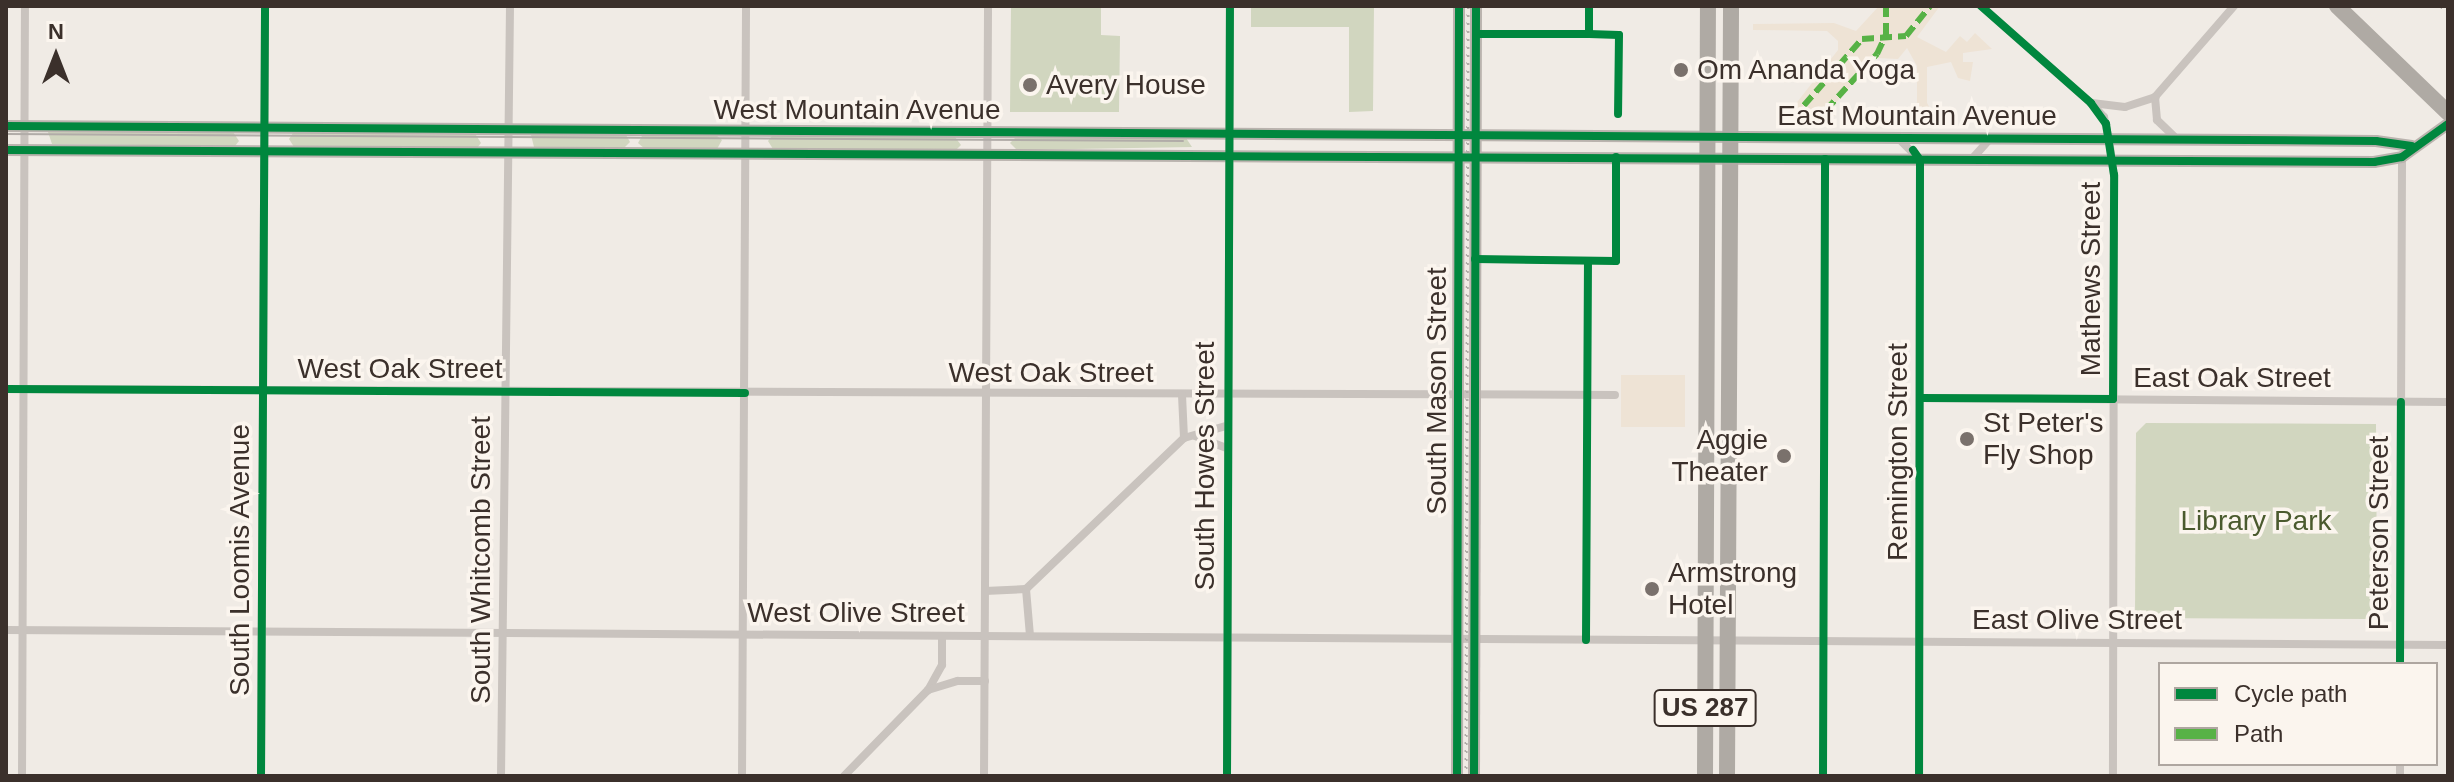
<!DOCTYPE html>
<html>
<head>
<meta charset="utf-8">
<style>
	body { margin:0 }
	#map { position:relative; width:2454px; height:782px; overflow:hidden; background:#f0ebe5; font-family:Helvetica,sans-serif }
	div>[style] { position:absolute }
	.green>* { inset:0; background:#d1d6bf }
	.plaza>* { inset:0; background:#eee3d5; transform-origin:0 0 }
	.street>* { height:8px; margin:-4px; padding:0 4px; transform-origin:4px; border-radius:4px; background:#c9c3be }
	.secondary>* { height:12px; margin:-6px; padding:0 6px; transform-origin:6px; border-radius:6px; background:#bab3ae }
	.highway>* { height:16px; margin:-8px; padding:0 8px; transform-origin:8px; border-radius:8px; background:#afaaa4 }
	.tram>* { height:2px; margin:-1px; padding:0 1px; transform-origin:1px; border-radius:1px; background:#b1aca8 }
	.rail>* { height:3px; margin-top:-1.5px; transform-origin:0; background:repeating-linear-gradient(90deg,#b1aca8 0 2px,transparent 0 8px) }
	.quiet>* { height:6px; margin-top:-3px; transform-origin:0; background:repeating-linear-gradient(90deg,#57b246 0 12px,transparent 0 18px) }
	.cycleway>* { height:8px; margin:-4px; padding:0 4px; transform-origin:4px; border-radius:4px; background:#00873e }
	.dots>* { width:22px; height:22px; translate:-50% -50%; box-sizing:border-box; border:4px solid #fbf5ee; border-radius:50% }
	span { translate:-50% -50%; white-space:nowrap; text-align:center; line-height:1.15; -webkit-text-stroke:7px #fbf5ee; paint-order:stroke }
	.shield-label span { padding:2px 6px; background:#fbf5ee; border:2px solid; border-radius:6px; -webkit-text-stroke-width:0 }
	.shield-label { font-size:26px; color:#3b302b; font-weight:700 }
	.poi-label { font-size:28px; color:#3b302b }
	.left { translate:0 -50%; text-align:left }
	.right { translate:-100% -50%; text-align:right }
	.street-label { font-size:28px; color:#3b302b }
	.park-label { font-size:28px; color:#4a5a2e }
	.frame { position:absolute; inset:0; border:8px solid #3b302b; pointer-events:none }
	.legend { position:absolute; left:2158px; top:662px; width:280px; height:104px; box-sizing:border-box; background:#fbf5ee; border:2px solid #aea6a0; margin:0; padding:10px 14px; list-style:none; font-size:24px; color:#3b302b }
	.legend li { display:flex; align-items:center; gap:16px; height:40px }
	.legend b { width:40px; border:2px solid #aea6a0 }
	.north { position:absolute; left:16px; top:16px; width:80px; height:80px; -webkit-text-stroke:6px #fbf5ee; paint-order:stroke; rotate:0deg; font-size:22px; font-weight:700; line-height:32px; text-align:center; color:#3b302b }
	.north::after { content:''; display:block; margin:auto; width:28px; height:36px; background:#3b302b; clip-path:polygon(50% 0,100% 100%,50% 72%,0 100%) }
</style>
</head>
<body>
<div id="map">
	<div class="green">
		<i style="clip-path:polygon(1011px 6px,1101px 6px,1101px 35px,1120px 36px,1119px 112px,1010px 112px)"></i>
		<i style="clip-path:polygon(1251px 6px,1374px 6px,1373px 111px,1349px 112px,1349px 27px,1251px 27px)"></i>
		<i style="clip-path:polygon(48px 132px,233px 132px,239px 141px,235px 146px,52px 144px)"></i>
		<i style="clip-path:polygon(293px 133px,476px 135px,481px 143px,477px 148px,294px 147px,289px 139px)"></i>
		<i style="clip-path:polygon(531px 135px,626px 135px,630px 142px,624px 148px,534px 147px)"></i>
		<i style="clip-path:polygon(716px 135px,722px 140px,717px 149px,645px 149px,638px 143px,642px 136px)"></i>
		<i style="clip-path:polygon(772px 136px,955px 137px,961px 145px,956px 150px,773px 149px,768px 141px)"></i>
		<i style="clip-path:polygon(1016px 137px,1186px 138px,1192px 147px,1017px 150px,1010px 143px)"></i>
		<i style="clip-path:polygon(2146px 423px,2376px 424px,2377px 608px,2369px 619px,2135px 618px,2136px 433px)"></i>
	</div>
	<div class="plaza">
		<i style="clip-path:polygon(1879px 6px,1940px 6px,1917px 37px,1946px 52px,1960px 36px,1967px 42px,1975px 33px,1992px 49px,1963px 53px,1963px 62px,1973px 62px,1970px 81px,1958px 78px,1951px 62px,1927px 67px,1927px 103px,1934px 115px,1910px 116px,1917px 102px,1917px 66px,1907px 48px,1898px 59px,1876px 58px,1832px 107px,1835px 116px,1787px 115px,1838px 50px,1838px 41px,1827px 31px,1753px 30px,1753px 24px,1834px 23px,1856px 31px)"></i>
		<i style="left:1621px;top:375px;width:64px;height:52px"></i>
	</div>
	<div class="street">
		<i style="left:1981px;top:6px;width:147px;rotate:41.4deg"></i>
		<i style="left:2091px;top:103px;width:19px;rotate:47deg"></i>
		<i style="left:2104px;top:117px;width:24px;rotate:78deg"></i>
		<i style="left:2109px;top:140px;width:35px;rotate:82deg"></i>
		<i style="left:2114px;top:175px;width:601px;rotate:90.1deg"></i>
		<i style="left:2155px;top:97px;width:23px;rotate:85deg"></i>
		<i style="left:2157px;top:120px;width:28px;rotate:44deg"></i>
		<i style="left:2092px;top:103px;width:33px;rotate:7deg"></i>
		<i style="left:2125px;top:107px;width:32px;rotate:-18deg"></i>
		<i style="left:2155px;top:97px;width:121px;rotate:-49deg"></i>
		<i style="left:1898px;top:138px;width:31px;rotate:45deg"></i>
		<i style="left:1920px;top:160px;width:616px;rotate:90.09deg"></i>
		<i style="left:1971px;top:160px;width:28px;rotate:-48deg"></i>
		<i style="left:6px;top:389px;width:1609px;rotate:0.21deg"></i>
		<i style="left:1182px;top:395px;width:43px;rotate:87.3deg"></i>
		<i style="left:1920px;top:398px;width:528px;rotate:0.43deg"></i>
		<i style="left:1195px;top:436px;width:33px;rotate:21deg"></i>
		<i style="left:1026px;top:589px;width:219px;rotate:-43.7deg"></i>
		<i style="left:1184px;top:438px;width:44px;rotate:-15.9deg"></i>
		<i style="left:985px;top:591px;width:41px;rotate:-2.8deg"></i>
		<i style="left:1026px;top:589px;width:47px;rotate:85.1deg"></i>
		<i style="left:6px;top:630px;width:2442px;rotate:0.35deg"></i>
		<i style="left:942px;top:636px;width:29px;rotate:90deg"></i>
		<i style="left:942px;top:665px;width:29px;rotate:119deg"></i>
		<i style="left:928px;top:690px;width:31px;rotate:-17deg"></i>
		<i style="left:958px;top:681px;width:27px"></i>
		<i style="left:2400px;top:664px;width:507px;rotate:-89.77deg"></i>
		<i style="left:22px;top:776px;width:770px;rotate:-89.78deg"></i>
		<i style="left:261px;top:776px;width:770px;rotate:-89.7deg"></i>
		<i style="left:501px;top:776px;width:770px;rotate:-89.33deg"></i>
		<i style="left:742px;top:776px;width:770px;rotate:-89.7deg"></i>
		<i style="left:844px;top:776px;width:120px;rotate:-45.7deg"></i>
		<i style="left:984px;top:776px;width:770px;rotate:-89.7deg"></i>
		<i style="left:1227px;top:776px;width:770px;rotate:-89.78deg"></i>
		<i style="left:2400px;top:776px;width:12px;rotate:-90deg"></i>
	</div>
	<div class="secondary">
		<i style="left:6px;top:126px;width:2370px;rotate:0.36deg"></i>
		<i style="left:2376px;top:141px;width:36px;rotate:8deg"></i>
		<i style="left:6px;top:150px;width:2368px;rotate:0.29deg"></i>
		<i style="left:2374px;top:162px;width:28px;rotate:-10deg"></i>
		<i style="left:2402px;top:157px;width:57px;rotate:-35.7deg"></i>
		<i style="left:1457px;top:776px;width:770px;rotate:-89.85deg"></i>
		<i style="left:1474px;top:776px;width:770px;rotate:-89.85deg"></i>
	</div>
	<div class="highway">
		<i style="left:2337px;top:6px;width:154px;rotate:43.9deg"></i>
		<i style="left:1705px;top:776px;width:770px;rotate:-89.78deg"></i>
		<i style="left:1727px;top:776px;width:770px;rotate:-89.7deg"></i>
	</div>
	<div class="tram">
		<i style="left:6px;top:134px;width:1177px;rotate:0.34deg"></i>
	</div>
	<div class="rail">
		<i style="left:2441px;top:6px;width:9px;rotate:41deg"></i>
		<i style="left:1466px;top:776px;width:770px;rotate:-89.85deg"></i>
	</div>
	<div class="quiet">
		<i style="left:1792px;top:119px;width:106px;rotate:-48.8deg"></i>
		<i style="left:1862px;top:39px;width:44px;rotate:-3.9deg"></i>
		<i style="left:1906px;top:36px;width:38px;rotate:-51deg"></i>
		<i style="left:1829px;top:119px;width:9px;rotate:-108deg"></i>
		<i style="left:1826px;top:110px;width:76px;rotate:-47.7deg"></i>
		<i style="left:1877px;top:54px;width:21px;rotate:-65deg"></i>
		<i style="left:1886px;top:35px;width:29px;rotate:-90deg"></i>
	</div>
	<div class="cycleway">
		<i style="left:1476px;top:34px;width:113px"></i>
		<i style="left:1589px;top:34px;width:28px;rotate:-90deg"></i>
		<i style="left:1589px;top:34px;width:30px;rotate:2deg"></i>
		<i style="left:1619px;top:35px;width:79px;rotate:90.7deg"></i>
		<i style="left:6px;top:126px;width:2370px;rotate:0.36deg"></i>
		<i style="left:2376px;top:141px;width:36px;rotate:8deg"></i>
		<i style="left:6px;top:150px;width:2368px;rotate:0.29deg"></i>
		<i style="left:2374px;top:162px;width:28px;rotate:-10deg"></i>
		<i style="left:2402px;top:157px;width:57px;rotate:-35.7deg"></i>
		<i style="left:1913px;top:150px;width:12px;rotate:55deg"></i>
		<i style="left:1920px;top:160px;width:616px;rotate:90.09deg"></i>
		<i style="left:1475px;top:259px;width:141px;rotate:0.8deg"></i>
		<i style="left:1616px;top:261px;width:104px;rotate:-90deg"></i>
		<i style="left:6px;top:389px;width:739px;rotate:0.31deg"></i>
		<i style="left:1920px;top:398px;width:193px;rotate:0.3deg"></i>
		<i style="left:2113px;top:399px;width:224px;rotate:-89.7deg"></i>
		<i style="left:2114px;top:175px;width:52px;rotate:-98.9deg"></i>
		<i style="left:2106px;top:124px;width:26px;rotate:-126deg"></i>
		<i style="left:2091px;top:103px;width:147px;rotate:-138.6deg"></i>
		<i style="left:1586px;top:640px;width:379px;rotate:-89.7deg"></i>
		<i style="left:2400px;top:664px;width:262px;rotate:-89.8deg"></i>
		<i style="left:261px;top:776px;width:770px;rotate:-89.7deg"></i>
		<i style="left:1227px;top:776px;width:770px;rotate:-89.78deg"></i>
		<i style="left:1457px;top:776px;width:770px;rotate:-89.85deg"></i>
		<i style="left:1474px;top:776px;width:770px;rotate:-89.85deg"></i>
		<i style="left:1823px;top:776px;width:617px;rotate:-89.81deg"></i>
	</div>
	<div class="dots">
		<i style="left:1681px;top:70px;background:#7a716c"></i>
		<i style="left:1030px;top:85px;background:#7a716c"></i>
		<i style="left:1967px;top:439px;background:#7a716c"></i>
		<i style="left:1784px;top:456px;background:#7a716c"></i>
		<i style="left:1652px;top:589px;background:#7a716c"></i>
	</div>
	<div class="shield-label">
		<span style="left:1705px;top:708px">US 287</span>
	</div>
	<div class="poi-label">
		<span class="left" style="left:1697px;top:70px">Om Ananda Yoga</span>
		<span class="left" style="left:1046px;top:85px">Avery House</span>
		<span class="left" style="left:1983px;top:439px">St Peter's<br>Fly Shop</span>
		<span class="right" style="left:1768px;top:456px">Aggie<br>Theater</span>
		<span class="left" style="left:1668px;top:589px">Armstrong<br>Hotel</span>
	</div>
	<div class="street-label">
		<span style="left:857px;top:110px">West Mountain Avenue</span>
		<span style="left:1917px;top:116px">East Mountain Avenue</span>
		<span style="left:2091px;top:279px;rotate:-90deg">Mathews Street</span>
		<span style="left:400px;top:369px">West Oak Street</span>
		<span style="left:1051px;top:373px">West Oak Street</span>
		<span style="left:2232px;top:378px">East Oak Street</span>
		<span style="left:1437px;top:391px;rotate:-90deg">South Mason Street</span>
		<span style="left:1898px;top:452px;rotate:-90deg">Remington Street</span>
		<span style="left:1205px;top:466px;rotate:-90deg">South Howes Street</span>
		<span style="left:2379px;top:533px;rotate:-90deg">Peterson Street</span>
		<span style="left:240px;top:560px;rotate:-90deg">South Loomis Avenue</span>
		<span style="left:481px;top:560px;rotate:-90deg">South Whitcomb Street</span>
		<span style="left:856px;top:613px">West Olive Street</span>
		<span style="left:2077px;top:620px">East Olive Street</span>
	</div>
	<div class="park-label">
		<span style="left:2256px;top:521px">Library Park</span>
	</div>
	<div class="frame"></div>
	<ul class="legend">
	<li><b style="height:10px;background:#00873e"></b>Cycle path</li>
	<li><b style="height:10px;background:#57b246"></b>Path</li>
	</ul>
	<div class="north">N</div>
</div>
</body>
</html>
